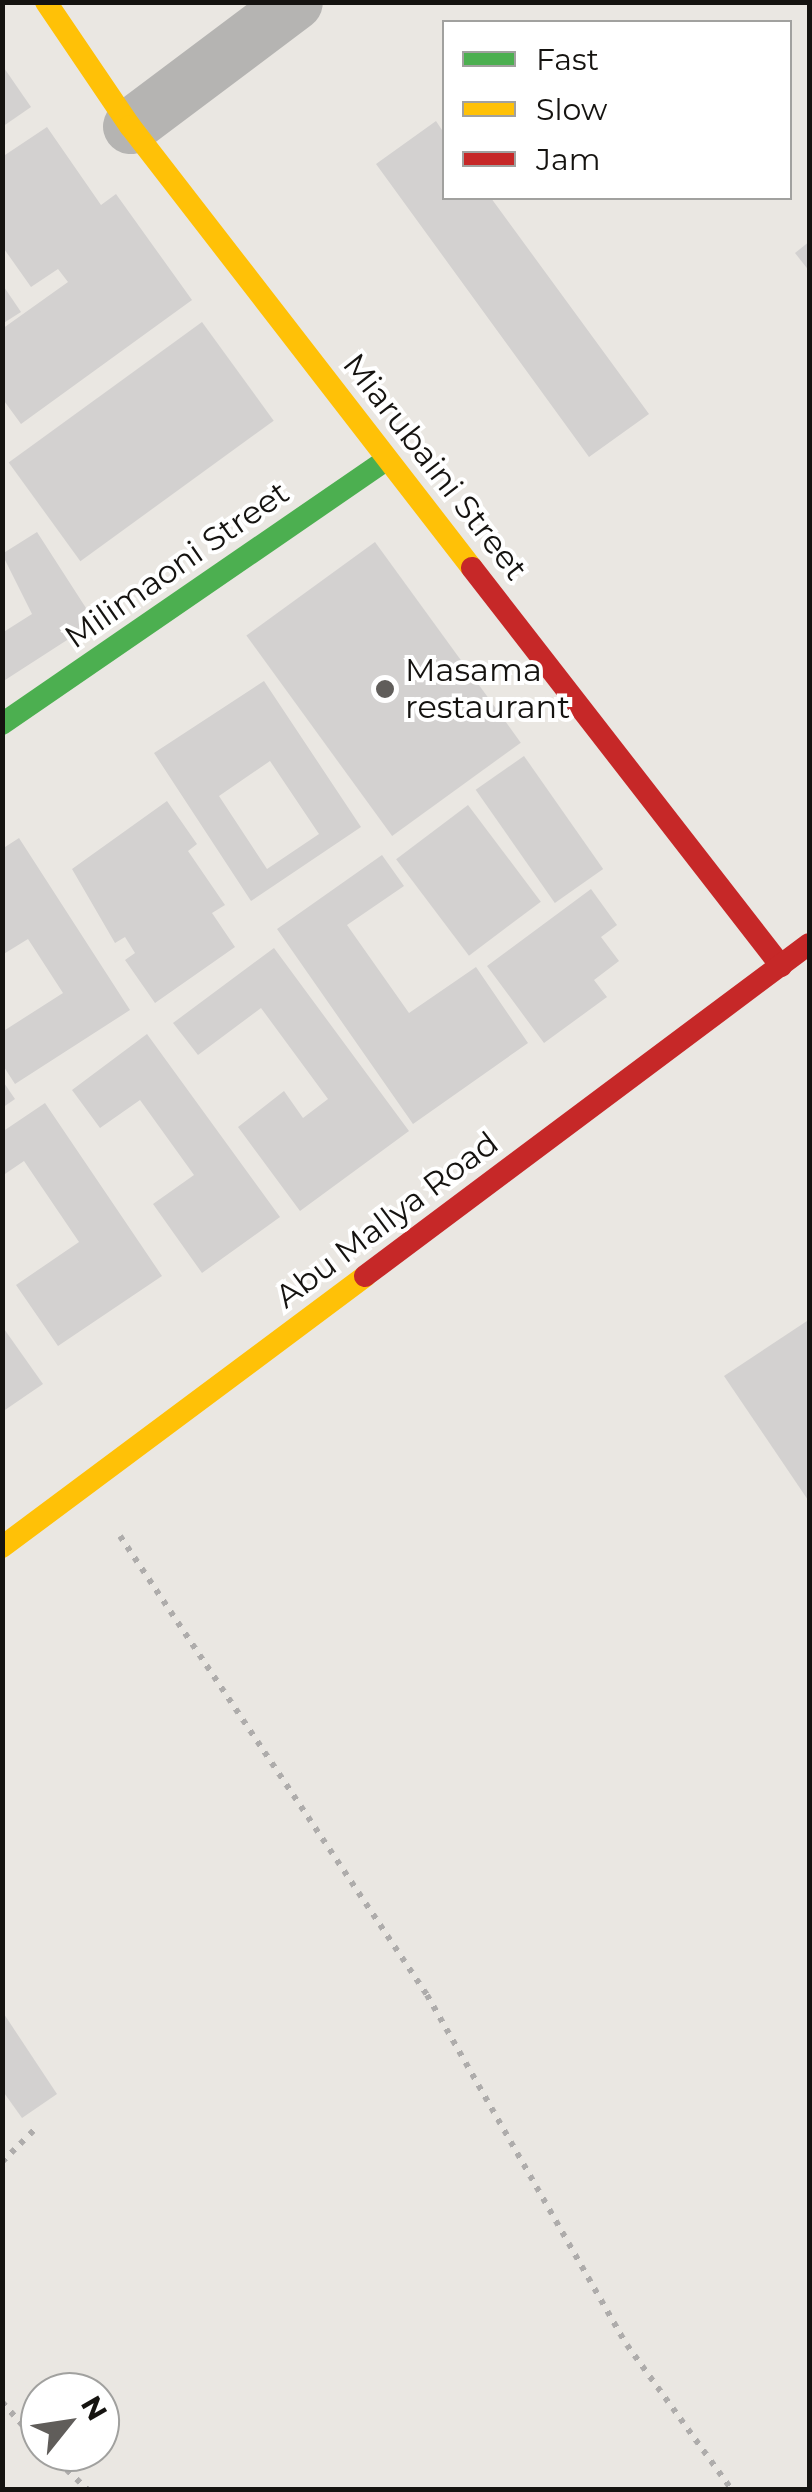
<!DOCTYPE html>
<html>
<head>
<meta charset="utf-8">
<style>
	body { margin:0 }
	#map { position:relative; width:812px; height:2492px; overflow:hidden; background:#eae7e2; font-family:Montserrat,sans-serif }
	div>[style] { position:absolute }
	.building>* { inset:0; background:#d3d1d0; transform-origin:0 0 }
	.path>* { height:6px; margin-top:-3px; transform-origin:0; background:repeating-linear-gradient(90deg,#aeacab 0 5px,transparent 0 13px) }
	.street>* { height:55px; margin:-27.5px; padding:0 27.5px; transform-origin:27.5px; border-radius:27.5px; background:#b5b4b2 }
	.fast>* { height:22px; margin:-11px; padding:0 11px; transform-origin:11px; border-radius:11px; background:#4caf50 }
	.slow>* { height:22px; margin:-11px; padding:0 11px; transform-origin:11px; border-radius:11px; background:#ffc107 }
	.jam>* { height:22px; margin:-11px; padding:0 11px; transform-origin:11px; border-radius:11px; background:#c62828 }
	.dots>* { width:28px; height:28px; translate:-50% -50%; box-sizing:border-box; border:5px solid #fff; border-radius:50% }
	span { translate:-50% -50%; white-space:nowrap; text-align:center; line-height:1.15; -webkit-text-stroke:8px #fff; paint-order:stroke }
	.street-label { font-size:32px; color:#151310 }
	.poi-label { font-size:32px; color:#151310 }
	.left { translate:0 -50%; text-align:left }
	.frame { position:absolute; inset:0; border:5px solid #151310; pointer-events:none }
	.legend { position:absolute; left:442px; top:20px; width:350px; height:180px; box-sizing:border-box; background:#fff; border:2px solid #a1a19f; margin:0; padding:12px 18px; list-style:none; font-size:30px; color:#151310 }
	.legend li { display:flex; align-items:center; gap:20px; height:50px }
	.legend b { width:50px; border:2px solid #a1a19f }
	.north { position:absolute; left:20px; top:2372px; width:100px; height:100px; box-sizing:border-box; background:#fff; border:2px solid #a1a19f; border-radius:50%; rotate:60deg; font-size:28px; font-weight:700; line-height:40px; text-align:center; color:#151310 }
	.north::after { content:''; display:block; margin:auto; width:35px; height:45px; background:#605d5a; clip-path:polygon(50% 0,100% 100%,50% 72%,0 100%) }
</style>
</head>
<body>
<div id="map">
	<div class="building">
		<i style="clip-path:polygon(2px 65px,31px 107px,2px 127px)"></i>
		<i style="clip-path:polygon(436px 121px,444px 133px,444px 198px,491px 198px,649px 414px,589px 457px,376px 164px)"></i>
		<i style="clip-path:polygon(47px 127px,101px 205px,116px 194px,192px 300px,21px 424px,2px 398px,2px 329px,68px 282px,58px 269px,31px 287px,2px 246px,2px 157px)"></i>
		<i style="clip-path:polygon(810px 241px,810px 272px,795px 253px)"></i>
		<i style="clip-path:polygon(2px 284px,21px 312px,2px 324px)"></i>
		<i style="left:202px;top:322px;width:122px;height:239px;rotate:54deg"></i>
		<i style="clip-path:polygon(37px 532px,95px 622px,2px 682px,2px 633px,32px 614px,2px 554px)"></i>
		<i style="left:375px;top:542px;width:248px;height:159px;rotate:54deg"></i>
		<i style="clip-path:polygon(evenodd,264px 681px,361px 827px,251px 901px,154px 753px,264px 681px,270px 761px,319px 834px,267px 869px,219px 796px,270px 761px)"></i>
		<i style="left:524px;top:756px;width:138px;height:59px;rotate:55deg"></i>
		<i style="clip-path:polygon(167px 801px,197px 844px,188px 851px,225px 905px,212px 913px,235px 947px,155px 1003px,125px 960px,135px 953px,125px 937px,115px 943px,72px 869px)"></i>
		<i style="left:468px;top:805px;width:121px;height:90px;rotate:53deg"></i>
		<i style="clip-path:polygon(19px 838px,130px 1010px,15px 1084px,2px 1064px,2px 1032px,63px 993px,28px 939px,2px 955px,2px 849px)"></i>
		<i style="clip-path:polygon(382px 855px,404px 886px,347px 925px,409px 1013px,476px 967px,528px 1043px,413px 1124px,277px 929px)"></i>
		<i style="clip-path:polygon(591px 889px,617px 925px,601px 937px,619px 961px,594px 980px,607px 997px,544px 1043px,487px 966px)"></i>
		<i style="clip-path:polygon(274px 948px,409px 1131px,300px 1211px,238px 1127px,284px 1091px,303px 1118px,328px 1099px,261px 1008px,198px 1055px,173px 1023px)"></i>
		<i style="clip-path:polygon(147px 1034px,280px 1217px,202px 1273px,153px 1204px,194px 1175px,140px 1100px,100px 1128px,72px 1090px)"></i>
		<i style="clip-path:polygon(2px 1080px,15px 1099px,2px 1108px)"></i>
		<i style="clip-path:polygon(45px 1103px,162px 1276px,58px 1346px,16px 1285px,79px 1242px,24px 1161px,2px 1176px,2px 1132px)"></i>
		<i style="clip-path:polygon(810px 1319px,810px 1503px,724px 1376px)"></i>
		<i style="clip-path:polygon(2px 1326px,43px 1384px,2px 1412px)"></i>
		<i style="clip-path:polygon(2px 2011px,57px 2094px,22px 2118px,2px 2090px)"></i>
	</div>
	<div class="path">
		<i style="left:120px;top:1536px;width:552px;rotate:56.22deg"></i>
		<i style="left:427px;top:1995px;width:403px;rotate:60.3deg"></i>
		<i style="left:627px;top:2345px;width:179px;rotate:54.1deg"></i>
		<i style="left:2px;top:2162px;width:48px;rotate:-45deg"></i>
		<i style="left:2px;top:2402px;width:57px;rotate:48.5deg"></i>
		<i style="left:48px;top:2452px;width:55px;rotate:43.5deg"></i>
	</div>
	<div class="street">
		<i style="left:130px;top:126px;width:206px;rotate:-36.9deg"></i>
	</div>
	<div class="fast">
		<i style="left:2px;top:724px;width:467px;rotate:-34.5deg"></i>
	</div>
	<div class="slow">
		<i style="left:46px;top:2px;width:150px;rotate:55.9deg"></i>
		<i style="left:130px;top:126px;width:559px;rotate:52.27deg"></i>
		<i style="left:2px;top:1547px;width:453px;rotate:-36.7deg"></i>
	</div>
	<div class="jam">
		<i style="left:472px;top:568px;width:504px;rotate:52.17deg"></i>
		<i style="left:365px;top:1276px;width:554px;rotate:-36.79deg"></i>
	</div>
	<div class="dots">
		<i style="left:385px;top:689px;background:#605d5a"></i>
	</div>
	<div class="street-label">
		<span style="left:435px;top:467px;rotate:52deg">Miarubaini Street</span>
		<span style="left:177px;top:565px;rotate:-35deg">Milimaoni Street</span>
		<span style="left:387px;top:1220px;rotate:-37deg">Abu Mallya Road</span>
	</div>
	<div class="poi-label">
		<span class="left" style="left:405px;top:689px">Masama<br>restaurant</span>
	</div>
	<div class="frame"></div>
	<ul class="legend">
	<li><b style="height:12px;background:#4caf50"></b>Fast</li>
	<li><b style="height:12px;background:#ffc107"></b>Slow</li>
	<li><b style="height:12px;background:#c62828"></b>Jam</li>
	</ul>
	<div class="north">N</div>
</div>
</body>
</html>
